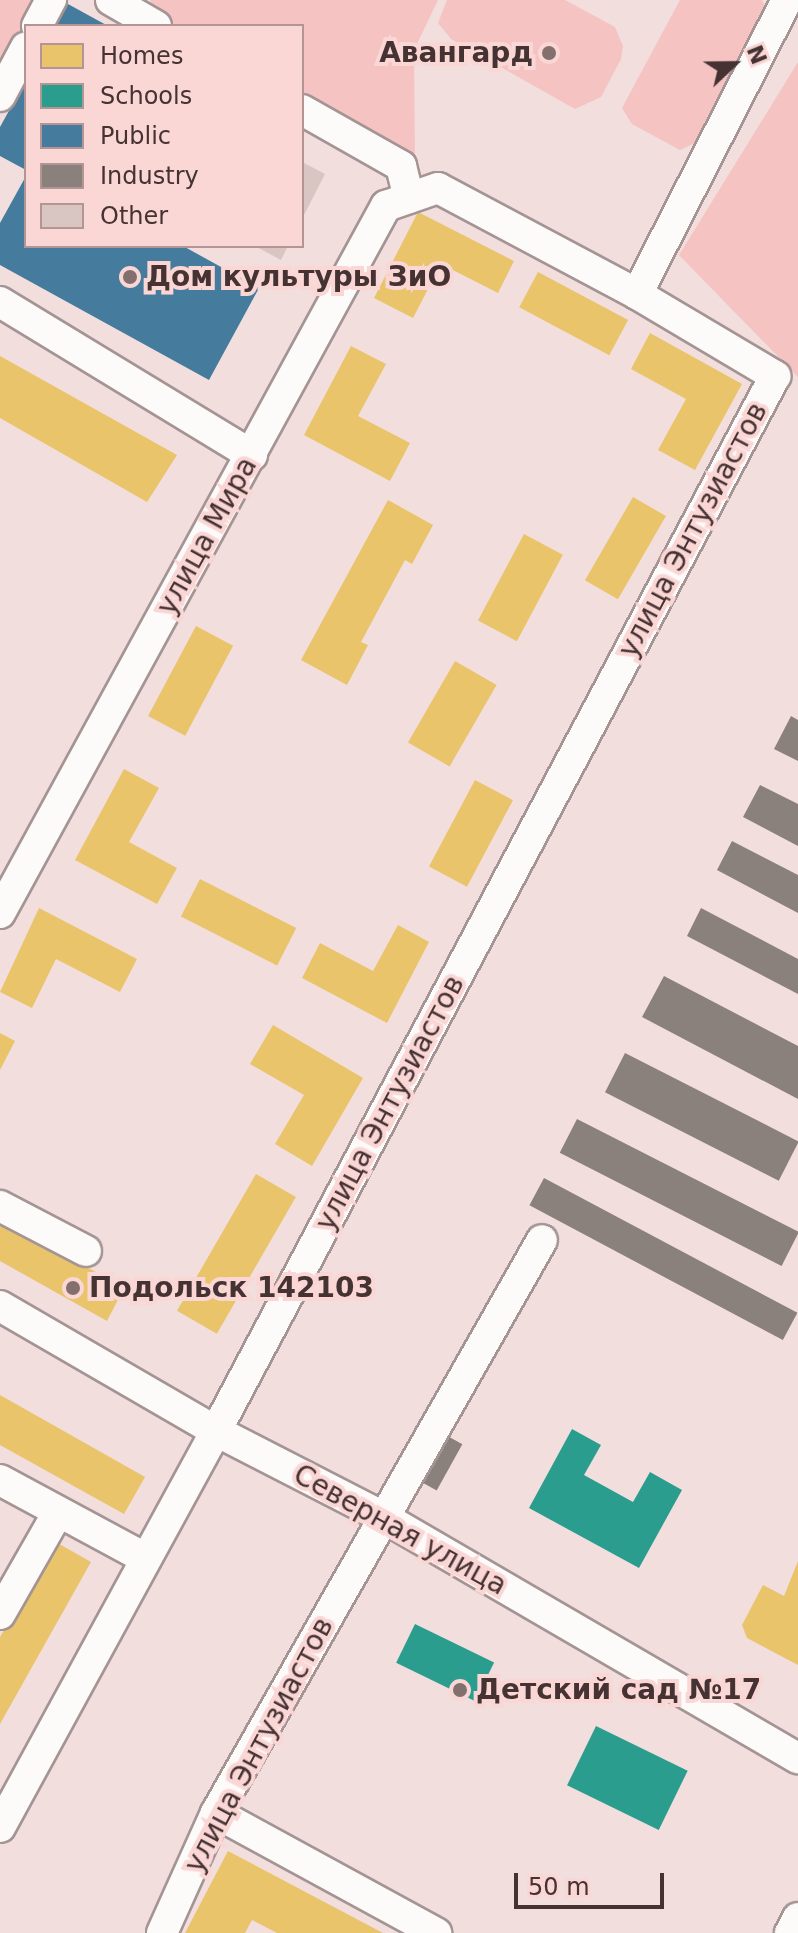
<!DOCTYPE html>
<html>
<head>
<meta charset="utf-8">
<style>
	body { margin:0 }
	#map { position:relative; width:798px; height:1933px; overflow:hidden; background:#f2dedd; font-family:"DejaVu Sans",sans-serif }
	div>[style] { position:absolute }
	.green>* { inset:0; background:#f4c3c2 }
	.homes>* { inset:0; background:#e9c46a; transform-origin:0 0 }
	.schools>* { inset:0; background:#2a9d8f; transform-origin:0 0 }
	.public>* { inset:0; background:#457b9d }
	.industry>* { inset:0; background:#8a817c; transform-origin:0 0 }
	.building>* { inset:0; background:#d9c5c2 }
	.roads { filter:drop-shadow(2px 0 #a49494) drop-shadow(-2px 0 #a49494) drop-shadow(0 2px #a49494) drop-shadow(0 -2px #a49494) }
	.minor>* { height:30px; margin:-15px; padding:0 15px; transform-origin:15px; border-radius:15px; background:#fdfafa }
	.dots>* { width:22px; height:22px; translate:-50% -50%; box-sizing:border-box; border:4px solid #fad6d5; border-radius:50% }
	span { translate:-50% -50%; white-space:nowrap; text-align:center; line-height:1.15; -webkit-text-stroke:8px #fad6d5; paint-order:stroke }
	.poi-label { font-size:28px; color:#453333; font-weight:700 }
	.right { translate:-100% -50%; text-align:right }
	.left { translate:0 -50%; text-align:left }
	.street-label { font-size:28px; color:#453333 }
	.legend { position:absolute; left:24px; top:24px; width:280px; height:224px; box-sizing:border-box; background:#fad6d5; border:2px solid #b29594; margin:0; padding:10px 14px; list-style:none; font-size:24px; color:#453333 }
	.legend li { display:flex; align-items:center; gap:16px; height:40px }
	.legend b { width:40px; border:2px solid #b29594 }
	.north { position:absolute; left:694px; top:24px; width:80px; height:80px; -webkit-text-stroke:6px #fad6d5; paint-order:stroke; rotate:68deg; font-size:22px; font-weight:700; line-height:32px; text-align:center; color:#453333 }
	.north::after { content:''; display:block; margin:auto; width:28px; height:36px; background:#453333; clip-path:polygon(50% 0,100% 100%,50% 72%,0 100%) }
	.scale { position:absolute; left:514px; top:1873px; width:150px; height:36px; box-sizing:border-box; border:4px solid #453333; border-top:0; padding-left:10px; font-size:24px; line-height:28px; white-space:nowrap; color:#453333; -webkit-text-stroke:6px #fad6d5; paint-order:stroke }
</style>
</head>
<body>
<div id="map">
	<div class="green">
		<i style="clip-path:polygon(0 0,41px 0,0 77px)"></i>
		<i style="clip-path:polygon(150px 0,438px 0,414px 50px,415px 165px,302px 100px,302px 26px,172px 26px,159px 19px)"></i>
		<i style="clip-path:polygon(447px 0,565px 0,615px 27px,623px 46px,621px 59px,601px 97px,575px 109px,451px 39px,438px 23px)"></i>
		<i style="clip-path:polygon(680px 0,762px 0,765px 6px,764px 19px,697px 142px,680px 150px,632px 124px,622px 108px)"></i>
		<i style="clip-path:polygon(798px 62px,798px 377px,679px 255px)"></i>
	</div>
	<div class="homes">
		<i style="clip-path:polygon(418px 212px,514px 261px,498px 293px,441px 264px,413px 318px,374px 298px)"></i>
		<i style="left:538px;top:272px;width:102px;height:40px;rotate:28deg"></i>
		<i style="clip-path:polygon(650px 333px,742px 384px,695px 470px,658px 450px,686px 399px,631px 369px)"></i>
		<i style="clip-path:polygon(351px 346px,386px 364px,358px 416px,410px 443px,390px 481px,304px 435px)"></i>
		<i style="clip-path:polygon(0 356px,177px 455px,147px 502px,0 418px)"></i>
		<i style="left:633px;top:497px;width:38px;height:96px;rotate:30deg"></i>
		<i style="clip-path:polygon(388px 500px,433px 525px,412px 564px,405px 560px,361px 642px,368px 645px,347px 685px,301px 660px)"></i>
		<i style="left:524px;top:534px;width:44px;height:98px;rotate:28deg"></i>
		<i style="left:196px;top:626px;width:42px;height:102px;rotate:28deg"></i>
		<i style="left:455px;top:661px;width:48px;height:94px;rotate:30deg"></i>
		<i style="clip-path:polygon(124px 769px,159px 788px,129px 842px,177px 868px,157px 904px,75px 860px)"></i>
		<i style="left:475px;top:780px;width:43px;height:98px;rotate:28deg"></i>
		<i style="left:200px;top:879px;width:108px;height:42px;rotate:27deg"></i>
		<i style="clip-path:polygon(39px 908px,137px 959px,120px 992px,56px 959px,32px 1008px,0 992px)"></i>
		<i style="clip-path:polygon(398px 925px,429px 942px,387px 1023px,302px 978px,320px 943px,373px 971px)"></i>
		<i style="clip-path:polygon(273px 1025px,363px 1078px,312px 1166px,275px 1144px,304px 1095px,250px 1064px)"></i>
		<i style="clip-path:polygon(0 1033px,15px 1041px,0 1070px)"></i>
		<i style="left:256px;top:1174px;width:46px;height:158px;rotate:30deg"></i>
		<i style="clip-path:polygon(0 1218px,124px 1288px,107px 1321px,0 1261px)"></i>
		<i style="clip-path:polygon(0 1395px,145px 1477px,124px 1514px,0 1445px)"></i>
		<i style="clip-path:polygon(54px 1541px,91px 1562px,0 1724px,0 1637px)"></i>
		<i style="clip-path:polygon(798px 1561px,798px 1665px,747px 1638px,742px 1625px,763px 1585px,784px 1596px)"></i>
		<i style="clip-path:polygon(228px 1851px,383px 1933px,277px 1933px,252px 1920px,245px 1933px,185px 1933px)"></i>
	</div>
	<div class="schools">
		<i style="clip-path:polygon(572px 1429px,601px 1445px,584px 1475px,633px 1502px,650px 1472px,682px 1490px,639px 1568px,529px 1508px)"></i>
		<i style="left:415px;top:1624px;width:88px;height:43px;rotate:26deg"></i>
		<i style="left:596px;top:1726px;width:102px;height:66px;rotate:26deg"></i>
	</div>
	<div class="public">
		<i style="clip-path:polygon(68px 4px,108px 26px,56px 26px)"></i>
		<i style="clip-path:polygon(26px 80px,26px 170px,0 156px,0 127px)"></i>
		<i style="clip-path:polygon(26px 176px,26px 246px,183px 246px,259px 288px,209px 380px,0 265px,0 223px)"></i>
	</div>
	<div class="industry">
		<i style="clip-path:polygon(791px 716px,798px 720px,798px 761px,774px 749px)"></i>
		<i style="clip-path:polygon(760px 785px,798px 804px,798px 846px,743px 817px)"></i>
		<i style="clip-path:polygon(732px 841px,798px 875px,798px 913px,717px 870px)"></i>
		<i style="clip-path:polygon(701px 908px,798px 959px,798px 994px,687px 936px)"></i>
		<i style="clip-path:polygon(664px 976px,798px 1046px,798px 1099px,642px 1017px)"></i>
		<i style="left:625px;top:1053px;width:195px;height:44px;rotate:27deg"></i>
		<i style="left:577px;top:1119px;width:249px;height:38px;rotate:27deg"></i>
		<i style="left:544px;top:1178px;width:287px;height:31px;rotate:28deg"></i>
		<i style="left:444px;top:1434px;width:21px;height:53px;rotate:29deg"></i>
	</div>
	<div class="building">
		<i style="clip-path:polygon(302px 162px,325px 174px,302px 219px)"></i>
		<i style="clip-path:polygon(255px 246px,288px 246px,281px 260px)"></i>
	</div>
	<div class="roads">
		<div class="minor">
			<i style="left:111px;top:0;width:52px;rotate:30deg"></i>
			<i style="left:37px;top:26px;width:30px;rotate:-62deg"></i>
			<i style="left:0;top:96px;width:55px;rotate:-62deg"></i>
			<i style="left:302px;top:110px;width:114px;rotate:29.5deg"></i>
			<i style="left:401px;top:166px;width:33px;rotate:76deg"></i>
			<i style="left:637px;top:294px;width:330px;rotate:-63deg"></i>
			<i style="left:0;top:302px;width:295px;rotate:31.3deg"></i>
			<i style="left:0;top:913px;width:806px;rotate:-61.37deg"></i>
			<i style="left:386px;top:206px;width:55px;rotate:-19.1deg"></i>
			<i style="left:438px;top:188px;width:225px;rotate:28deg"></i>
			<i style="left:637px;top:294px;width:161px;rotate:30.7deg"></i>
			<i style="left:775px;top:376px;width:1194px;rotate:117.92deg"></i>
			<i style="left:216px;top:1431px;width:451px;rotate:118.6deg"></i>
			<i style="left:0;top:1206px;width:97px;rotate:27.6deg"></i>
			<i style="left:0;top:1306px;width:250px;rotate:30.1deg"></i>
			<i style="left:216px;top:1431px;width:190px;rotate:27.2deg"></i>
			<i style="left:385px;top:1518px;width:478px;rotate:30.2deg"></i>
			<i style="left:0;top:1480px;width:165px;rotate:28.3deg"></i>
			<i style="left:0;top:1614px;width:115px;rotate:-60.3deg"></i>
			<i style="left:216px;top:1813px;width:251px;rotate:28.6deg"></i>
			<i style="left:162px;top:1933px;width:132px;rotate:-65.8deg"></i>
			<i style="left:216px;top:1813px;width:659px;rotate:-60.36deg"></i>
			<i style="left:790px;top:1933px;width:17px;rotate:-62deg"></i>
		</div>
	</div>
	<div class="dots">
		<i style="left:549px;top:53px;background:#826f6e"></i>
		<i style="left:130px;top:277px;background:#826f6e"></i>
		<i style="left:73px;top:1288px;background:#826f6e"></i>
		<i style="left:460px;top:1690px;background:#826f6e"></i>
	</div>
	<div class="poi-label">
		<span class="right" style="left:533px;top:53px">Авангард</span>
		<span class="left" style="left:146px;top:277px">Дом культуры ЗиО</span>
		<span class="left" style="left:89px;top:1288px">Подольск 142103</span>
		<span class="left" style="left:476px;top:1690px">Детский сад №17</span>
	</div>
	<div class="street-label">
		<span style="left:693px;top:530px;rotate:-62deg">улица Энтузиастов</span>
		<span style="left:207px;top:536px;rotate:-61deg">улица Мира</span>
		<span style="left:390px;top:1103px;rotate:-62deg">улица Энтузиастов</span>
		<span style="left:400px;top:1530px;rotate:29deg">Северная улица</span>
		<span style="left:259px;top:1745px;rotate:-62deg">улица Энтузиастов</span>
	</div>
	<ul class="legend">
	<li><b style="height:22px;background:#e9c46a"></b>Homes</li>
	<li><b style="height:22px;background:#2a9d8f"></b>Schools</li>
	<li><b style="height:22px;background:#457b9d"></b>Public</li>
	<li><b style="height:22px;background:#8a817c"></b>Industry</li>
	<li><b style="height:22px;background:#d9c5c2"></b>Other</li>
	</ul>
	<div class="north">N</div>
	<div class="scale">50 m</div>
</div>
</body>
</html>
